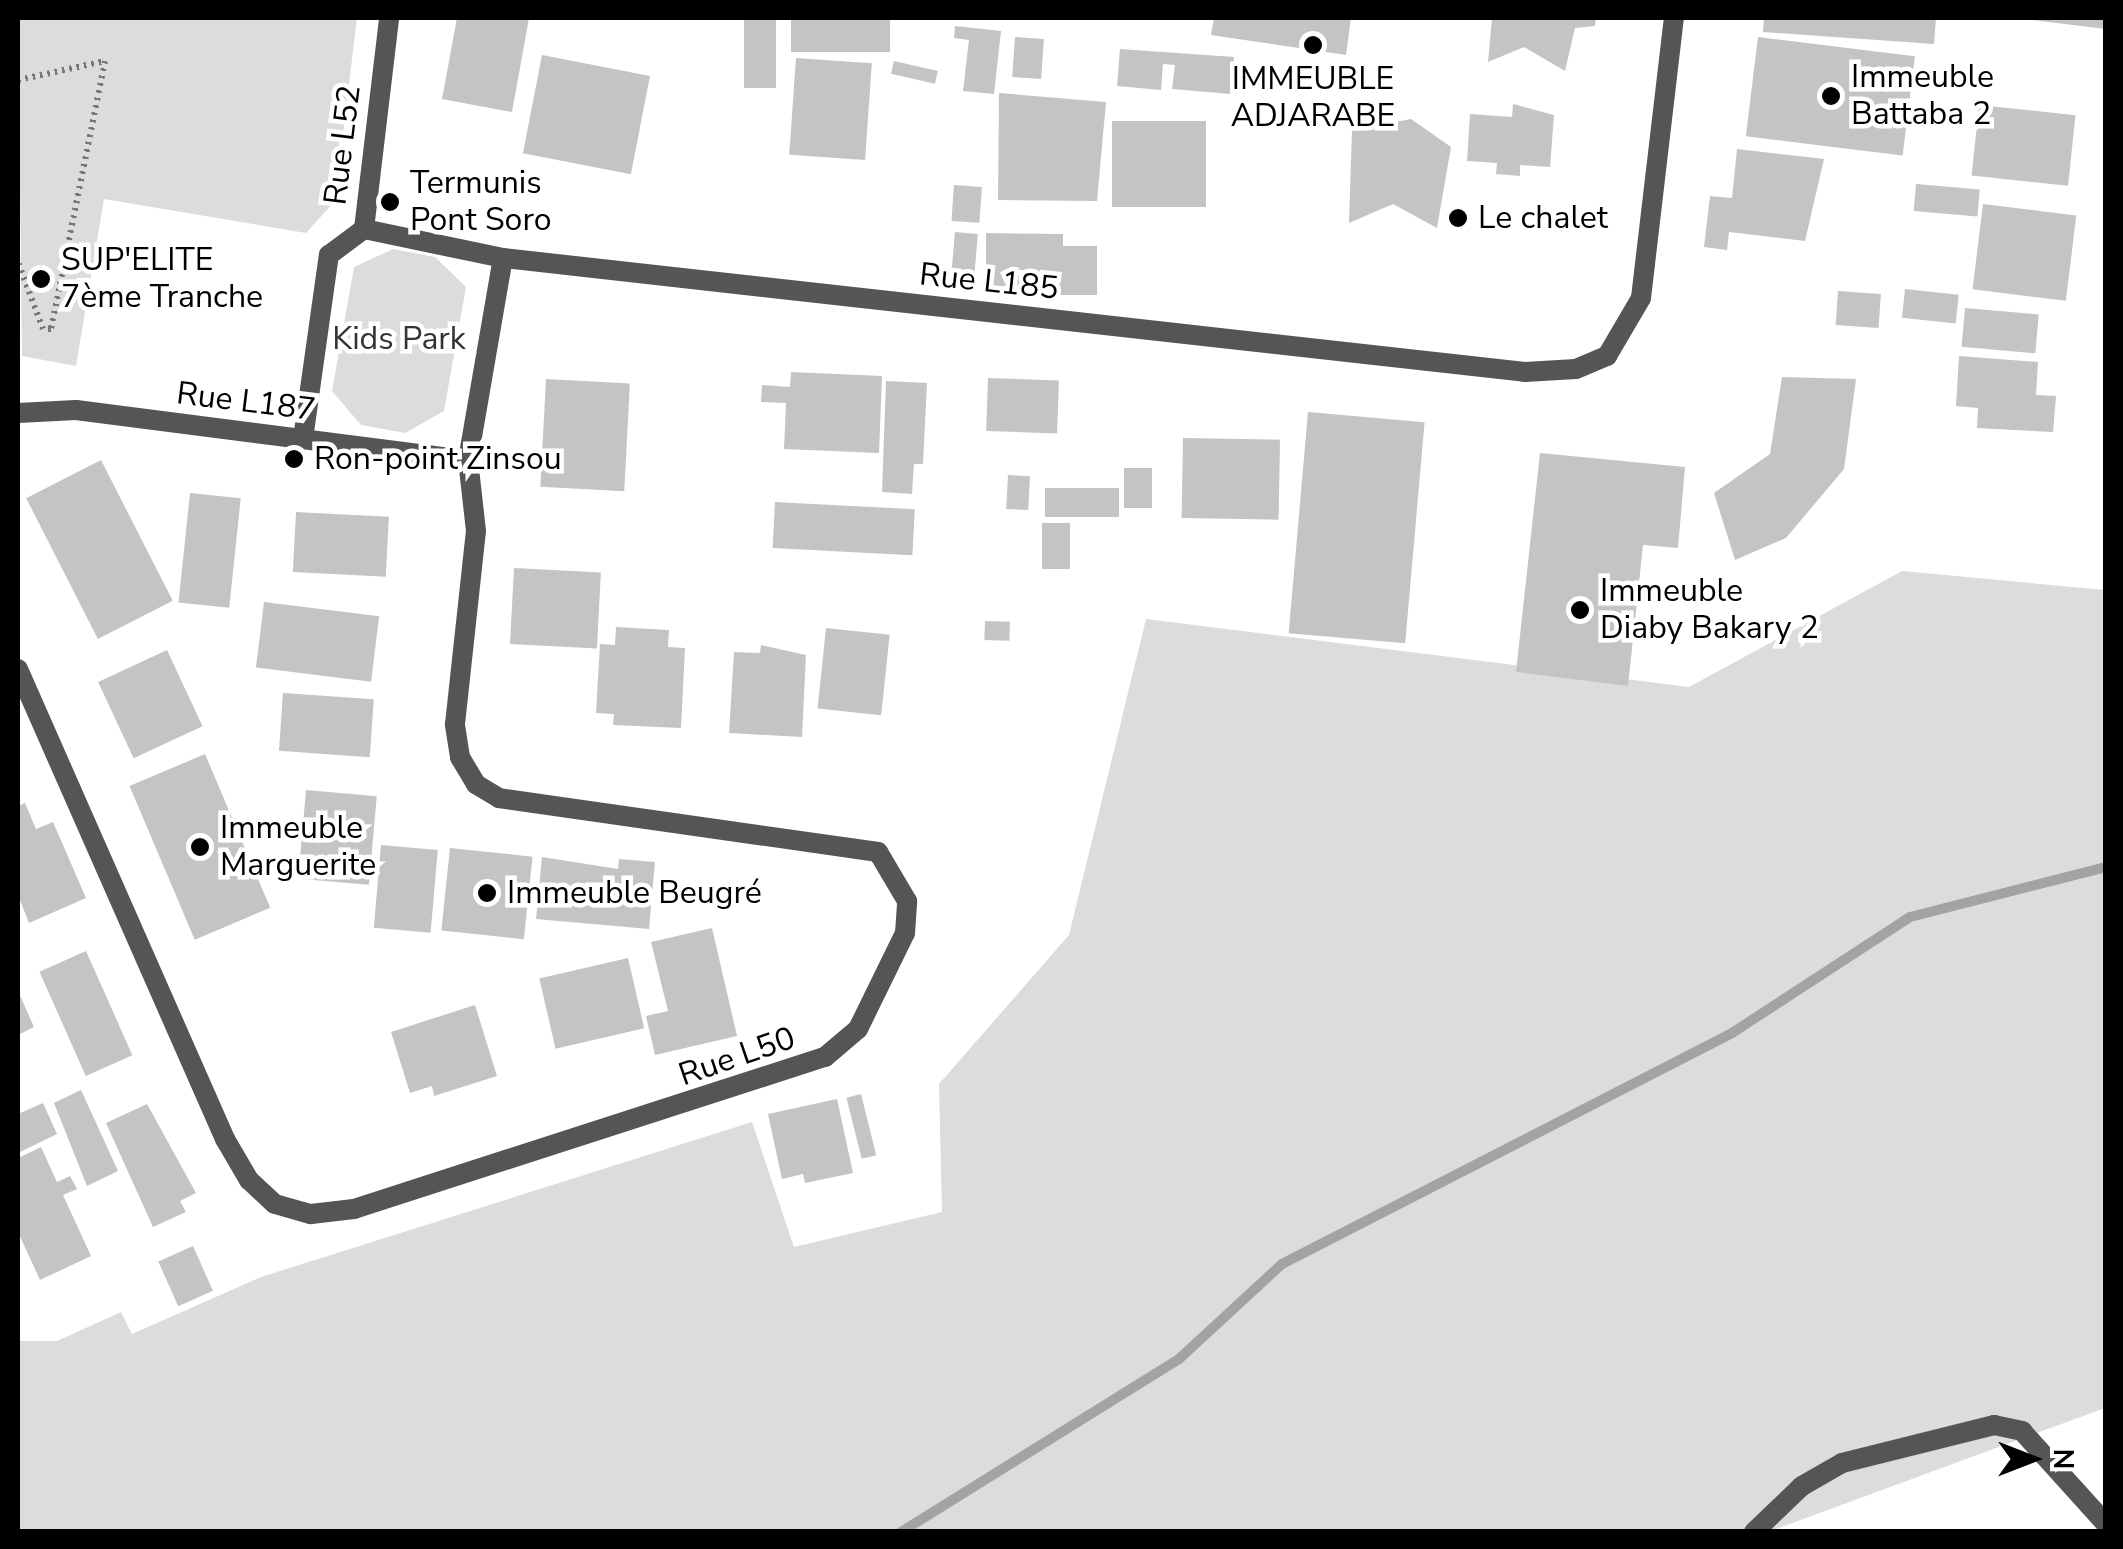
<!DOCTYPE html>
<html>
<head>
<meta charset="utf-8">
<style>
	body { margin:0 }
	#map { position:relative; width:2123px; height:1549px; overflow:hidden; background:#fff; font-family:"Nunito Sans",sans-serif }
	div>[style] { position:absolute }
	.green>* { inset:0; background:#dcdcdc }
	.stream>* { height:10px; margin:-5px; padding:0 5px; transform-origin:5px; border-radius:5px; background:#a3a3a3 }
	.building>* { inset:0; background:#c4c4c4; transform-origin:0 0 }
	.path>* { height:6px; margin-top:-3px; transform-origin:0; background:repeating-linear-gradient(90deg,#777 0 2.5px,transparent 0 7.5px) }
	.minor>* { height:20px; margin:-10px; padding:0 10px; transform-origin:10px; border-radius:10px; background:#555 }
	.dots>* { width:28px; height:28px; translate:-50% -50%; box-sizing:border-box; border:5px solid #fff; border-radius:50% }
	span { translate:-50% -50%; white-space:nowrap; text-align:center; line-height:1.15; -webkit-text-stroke:9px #fff; paint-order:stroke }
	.poi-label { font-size:32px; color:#000 }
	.left { translate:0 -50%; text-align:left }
	.street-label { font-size:32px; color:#000 }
	.park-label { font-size:32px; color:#333 }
	.frame { position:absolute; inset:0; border:20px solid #000; pointer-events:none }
	.north { position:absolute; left:1983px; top:1409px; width:100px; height:100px; -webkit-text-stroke:8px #fff; paint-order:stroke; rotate:90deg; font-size:28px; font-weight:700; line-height:40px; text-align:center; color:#000 }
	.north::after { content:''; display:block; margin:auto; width:35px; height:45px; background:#000; clip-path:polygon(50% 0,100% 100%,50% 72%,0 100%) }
</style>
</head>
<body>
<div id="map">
	<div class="green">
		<i style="clip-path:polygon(18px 18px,357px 18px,335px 201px,306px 233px,104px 199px,76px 366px,22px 356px)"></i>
		<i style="clip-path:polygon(393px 249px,435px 257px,466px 287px,444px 411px,405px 433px,361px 425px,332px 391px,354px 267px)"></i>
		<i style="clip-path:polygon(1902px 571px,2105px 590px,2105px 1408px,1768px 1532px,18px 1531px,18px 1341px,57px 1341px,121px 1312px,132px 1334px,261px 1277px,752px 1122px,794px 1247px,942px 1212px,939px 1084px,1069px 935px,1146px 619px,1689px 687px)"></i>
	</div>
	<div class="stream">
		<i style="left:901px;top:1532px;width:327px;rotate:-31.9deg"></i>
		<i style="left:1179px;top:1359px;width:140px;rotate:-42.7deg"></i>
		<i style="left:1282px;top:1264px;width:506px;rotate:-27.17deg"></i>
		<i style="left:1732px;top:1033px;width:212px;rotate:-33.1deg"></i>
		<i style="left:1910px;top:917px;width:202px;rotate:-14.3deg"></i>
	</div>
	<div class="building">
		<i style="clip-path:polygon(457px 18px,529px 18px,512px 112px,442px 99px)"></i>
		<i style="left:744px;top:18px;width:32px;height:70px"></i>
		<i style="left:791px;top:18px;width:99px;height:34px"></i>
		<i style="clip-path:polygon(1214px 18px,1351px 18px,1346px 55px,1211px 35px)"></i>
		<i style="clip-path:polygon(1492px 18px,1596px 18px,1595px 26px,1575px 28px,1565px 71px,1524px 47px,1488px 62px)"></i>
		<i style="clip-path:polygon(1764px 18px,1936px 18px,1934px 44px,1763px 32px)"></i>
		<i style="clip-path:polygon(2032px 18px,2106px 18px,2106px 29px,2032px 20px)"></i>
		<i style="clip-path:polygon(955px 26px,1001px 31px,994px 94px,963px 91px,969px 40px,954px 38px)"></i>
		<i style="left:1015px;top:37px;width:29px;height:40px;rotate:4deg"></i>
		<i style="left:1758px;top:37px;width:158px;height:100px;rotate:7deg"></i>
		<i style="clip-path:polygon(1120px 49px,1234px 57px,1231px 94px,1172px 89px,1175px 65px,1163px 64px,1161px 90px,1117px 86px)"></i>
		<i style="left:542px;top:55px;width:110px;height:100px;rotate:11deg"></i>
		<i style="left:796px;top:58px;width:76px;height:97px;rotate:4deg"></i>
		<i style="left:894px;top:61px;width:45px;height:13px;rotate:13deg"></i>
		<i style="clip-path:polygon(999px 93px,1106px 102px,1097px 201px,998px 200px)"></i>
		<i style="clip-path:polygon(1513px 104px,1554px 115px,1550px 167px,1520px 165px,1520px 176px,1496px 174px,1497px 163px,1467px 161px,1470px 114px,1512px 117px)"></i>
		<i style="left:1979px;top:105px;width:97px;height:71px;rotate:6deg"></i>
		<i style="clip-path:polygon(1411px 119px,1451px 147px,1437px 228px,1393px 204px,1349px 223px,1352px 130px)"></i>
		<i style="left:1112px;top:121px;width:94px;height:86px"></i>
		<i style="clip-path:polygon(1737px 149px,1824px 159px,1805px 241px,1729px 232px,1727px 250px,1704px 247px,1710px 196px,1732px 198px)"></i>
		<i style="left:1916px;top:184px;width:64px;height:27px;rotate:5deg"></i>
		<i style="left:954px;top:185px;width:28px;height:36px;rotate:4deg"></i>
		<i style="left:1983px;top:204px;width:94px;height:86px;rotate:7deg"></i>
		<i style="left:955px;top:232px;width:23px;height:58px;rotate:5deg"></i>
		<i style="clip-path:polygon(986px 233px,1063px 234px,1063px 246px,1097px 246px,1097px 295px,986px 295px)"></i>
		<i style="left:1905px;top:289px;width:54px;height:29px;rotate:6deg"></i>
		<i style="left:1838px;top:291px;width:43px;height:34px;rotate:4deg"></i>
		<i style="left:1965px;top:308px;width:74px;height:39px;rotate:5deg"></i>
		<i style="clip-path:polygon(1959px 356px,2038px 362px,2036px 395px,2056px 396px,2053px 432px,1977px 428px,1978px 408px,1956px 406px)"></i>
		<i style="clip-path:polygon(791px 372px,882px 376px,879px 453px,784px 449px,786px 403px,761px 402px,762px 385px,790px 387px)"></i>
		<i style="clip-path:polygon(1782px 377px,1856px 379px,1844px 469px,1786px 538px,1735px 560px,1714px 493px,1770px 454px)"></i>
		<i style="left:988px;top:378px;width:71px;height:53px;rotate:2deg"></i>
		<i style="left:546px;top:379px;width:84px;height:108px;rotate:3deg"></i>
		<i style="clip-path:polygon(886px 381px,927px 383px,923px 464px,914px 464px,912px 494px,882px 492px)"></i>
		<i style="left:1308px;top:412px;width:117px;height:222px;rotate:5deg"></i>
		<i style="left:1183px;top:438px;width:97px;height:80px;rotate:1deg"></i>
		<i style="clip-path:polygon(1540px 453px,1685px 467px,1678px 548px,1643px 545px,1628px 686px,1516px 672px)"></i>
		<i style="left:101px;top:460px;width:158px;height:84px;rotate:63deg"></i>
		<i style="left:1124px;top:468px;width:28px;height:40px"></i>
		<i style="left:1008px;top:475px;width:22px;height:34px;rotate:3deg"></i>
		<i style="left:1045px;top:488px;width:74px;height:29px"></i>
		<i style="left:190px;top:493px;width:51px;height:110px;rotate:6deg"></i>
		<i style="left:775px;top:502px;width:140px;height:46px;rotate:3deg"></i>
		<i style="left:296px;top:512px;width:93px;height:60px;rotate:3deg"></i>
		<i style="left:1042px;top:523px;width:28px;height:46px"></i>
		<i style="left:514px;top:568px;width:87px;height:76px;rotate:3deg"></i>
		<i style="left:264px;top:602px;width:116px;height:66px;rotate:7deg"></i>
		<i style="left:985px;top:621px;width:25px;height:19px;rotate:2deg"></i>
		<i style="clip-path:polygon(616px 627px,669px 630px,668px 647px,685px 648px,681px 728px,613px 725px,614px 714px,596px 713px,600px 644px,615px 645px)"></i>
		<i style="left:826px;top:628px;width:64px;height:81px;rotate:6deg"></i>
		<i style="clip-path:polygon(761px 645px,806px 655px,802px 737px,729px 733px,734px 652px,760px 653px)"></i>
		<i style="left:167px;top:650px;width:84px;height:76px;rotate:65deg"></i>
		<i style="left:283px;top:693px;width:91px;height:58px;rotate:4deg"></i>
		<i style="left:205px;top:754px;width:167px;height:82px;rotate:67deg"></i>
		<i style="left:306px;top:790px;width:71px;height:89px;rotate:5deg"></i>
		<i style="clip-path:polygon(25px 803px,36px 829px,53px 822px,86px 898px,29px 923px,18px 895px,18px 806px)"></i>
		<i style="left:381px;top:845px;width:57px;height:83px;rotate:5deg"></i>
		<i style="left:450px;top:848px;width:83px;height:83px;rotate:6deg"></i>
		<i style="clip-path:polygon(542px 857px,618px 869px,619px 859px,655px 862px,649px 929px,536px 919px)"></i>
		<i style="clip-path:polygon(712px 928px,737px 1036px,655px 1055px,646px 1016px,668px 1011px,651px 942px)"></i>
		<i style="left:86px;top:951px;width:114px;height:51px;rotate:66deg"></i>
		<i style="left:628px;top:958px;width:72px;height:91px;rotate:77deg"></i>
		<i style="clip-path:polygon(18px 991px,34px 1027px,18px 1035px)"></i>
		<i style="clip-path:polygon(475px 1005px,497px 1076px,434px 1096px,432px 1086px,410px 1093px,391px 1032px)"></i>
		<i style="clip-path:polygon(81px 1090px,118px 1171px,87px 1186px,54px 1103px)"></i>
		<i style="left:861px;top:1094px;width:63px;height:15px;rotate:76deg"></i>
		<i style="clip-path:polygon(837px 1099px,853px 1173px,805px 1183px,803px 1174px,782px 1179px,768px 1114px)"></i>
		<i style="clip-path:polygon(43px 1103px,57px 1134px,18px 1153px,18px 1114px)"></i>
		<i style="clip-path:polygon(147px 1104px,196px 1193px,180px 1201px,186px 1212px,153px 1227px,106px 1123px)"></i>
		<i style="clip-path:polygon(41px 1147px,57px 1182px,70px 1176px,77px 1189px,63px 1195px,91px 1256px,40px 1280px,18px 1232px,18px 1158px)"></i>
		<i style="left:193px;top:1246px;width:49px;height:38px;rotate:66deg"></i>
	</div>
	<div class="path">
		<i style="left:18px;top:80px;width:89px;rotate:-12.3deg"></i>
		<i style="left:105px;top:61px;width:273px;rotate:101.4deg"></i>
		<i style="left:51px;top:329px;width:8px;rotate:180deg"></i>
		<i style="left:43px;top:329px;width:72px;rotate:-110.5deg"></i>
	</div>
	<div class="minor">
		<i style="left:364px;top:229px;width:142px;rotate:11.8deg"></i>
		<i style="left:503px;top:258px;width:1028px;rotate:6.36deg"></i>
		<i style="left:1525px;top:372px;width:51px;rotate:-3.4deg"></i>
		<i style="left:1576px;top:369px;width:34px;rotate:-23deg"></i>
		<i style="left:1607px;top:356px;width:67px;rotate:-59.6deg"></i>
		<i style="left:1641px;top:298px;width:282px;rotate:-83.3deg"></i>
		<i style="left:364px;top:229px;width:212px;rotate:-83.2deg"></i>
		<i style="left:18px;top:413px;width:58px;rotate:-3deg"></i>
		<i style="left:76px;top:410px;width:395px;rotate:7.3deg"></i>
		<i style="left:303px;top:439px;width:186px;rotate:-82deg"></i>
		<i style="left:329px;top:255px;width:44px;rotate:-36.6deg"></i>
		<i style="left:18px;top:669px;width:514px;rotate:66.23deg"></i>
		<i style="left:225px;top:1139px;width:48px;rotate:59.7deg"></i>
		<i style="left:249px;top:1180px;width:35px;rotate:43deg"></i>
		<i style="left:275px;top:1204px;width:37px;rotate:16deg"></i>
		<i style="left:311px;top:1214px;width:43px;rotate:-6.6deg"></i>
		<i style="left:354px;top:1209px;width:495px;rotate:-17.9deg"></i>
		<i style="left:825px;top:1057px;width:43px;rotate:-40.3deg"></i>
		<i style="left:858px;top:1029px;width:107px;rotate:-63.9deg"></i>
		<i style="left:905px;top:933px;width:32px;rotate:-86deg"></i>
		<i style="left:907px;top:901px;width:57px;rotate:-120.6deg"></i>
		<i style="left:878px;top:852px;width:383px;rotate:-171.9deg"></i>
		<i style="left:499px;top:798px;width:27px;rotate:-149deg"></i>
		<i style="left:476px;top:784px;width:31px;rotate:-121deg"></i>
		<i style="left:460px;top:757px;width:33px;rotate:-99deg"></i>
		<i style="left:455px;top:724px;width:194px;rotate:-83.8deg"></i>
		<i style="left:476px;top:531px;width:71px;rotate:-96.4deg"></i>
		<i style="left:468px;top:460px;width:205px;rotate:-80.2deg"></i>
		<i style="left:1754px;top:1532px;width:66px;rotate:-43.8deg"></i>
		<i style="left:1802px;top:1486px;width:46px;rotate:-29.9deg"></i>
		<i style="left:1842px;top:1463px;width:157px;rotate:-14deg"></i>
		<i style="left:1994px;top:1425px;width:29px;rotate:12deg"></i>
		<i style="left:2022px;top:1431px;width:125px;rotate:47.9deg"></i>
	</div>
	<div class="dots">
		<i style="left:1313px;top:45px;background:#000"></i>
		<i style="left:1831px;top:96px;background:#000"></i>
		<i style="left:390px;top:202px;background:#000"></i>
		<i style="left:1458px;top:218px;background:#000"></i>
		<i style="left:41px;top:279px;background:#000"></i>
		<i style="left:294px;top:459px;background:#000"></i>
		<i style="left:1580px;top:610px;background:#000"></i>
		<i style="left:200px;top:847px;background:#000"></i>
		<i style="left:487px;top:893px;background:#000"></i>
	</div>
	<div class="poi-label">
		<span class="left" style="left:1851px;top:96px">Immeuble<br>Battaba 2</span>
		<span style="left:1313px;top:98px">IMMEUBLE<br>ADJARABE</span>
		<span class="left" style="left:410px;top:202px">Termunis<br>Pont Soro</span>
		<span class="left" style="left:1478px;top:218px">Le chalet</span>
		<span class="left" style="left:61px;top:279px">SUP'ELITE<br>7ème Tranche</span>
		<span class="left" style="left:314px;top:459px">Ron-point Zinsou</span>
		<span class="left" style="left:1600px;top:610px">Immeuble<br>Diaby Bakary 2</span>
		<span class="left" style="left:220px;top:847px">Immeuble<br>Marguerite</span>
		<span class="left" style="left:507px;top:893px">Immeuble Beugré</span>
	</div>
	<div class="street-label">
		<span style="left:343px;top:145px;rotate:-83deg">Rue L52</span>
		<span style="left:989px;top:282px;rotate:6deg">Rue L185</span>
		<span style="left:246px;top:402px;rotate:7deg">Rue L187</span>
		<span style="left:737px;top:1057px;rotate:-19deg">Rue L50</span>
	</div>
	<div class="park-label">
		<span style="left:399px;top:339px">Kids Park</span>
	</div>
	<div class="frame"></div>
	<div class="north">N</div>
</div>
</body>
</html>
